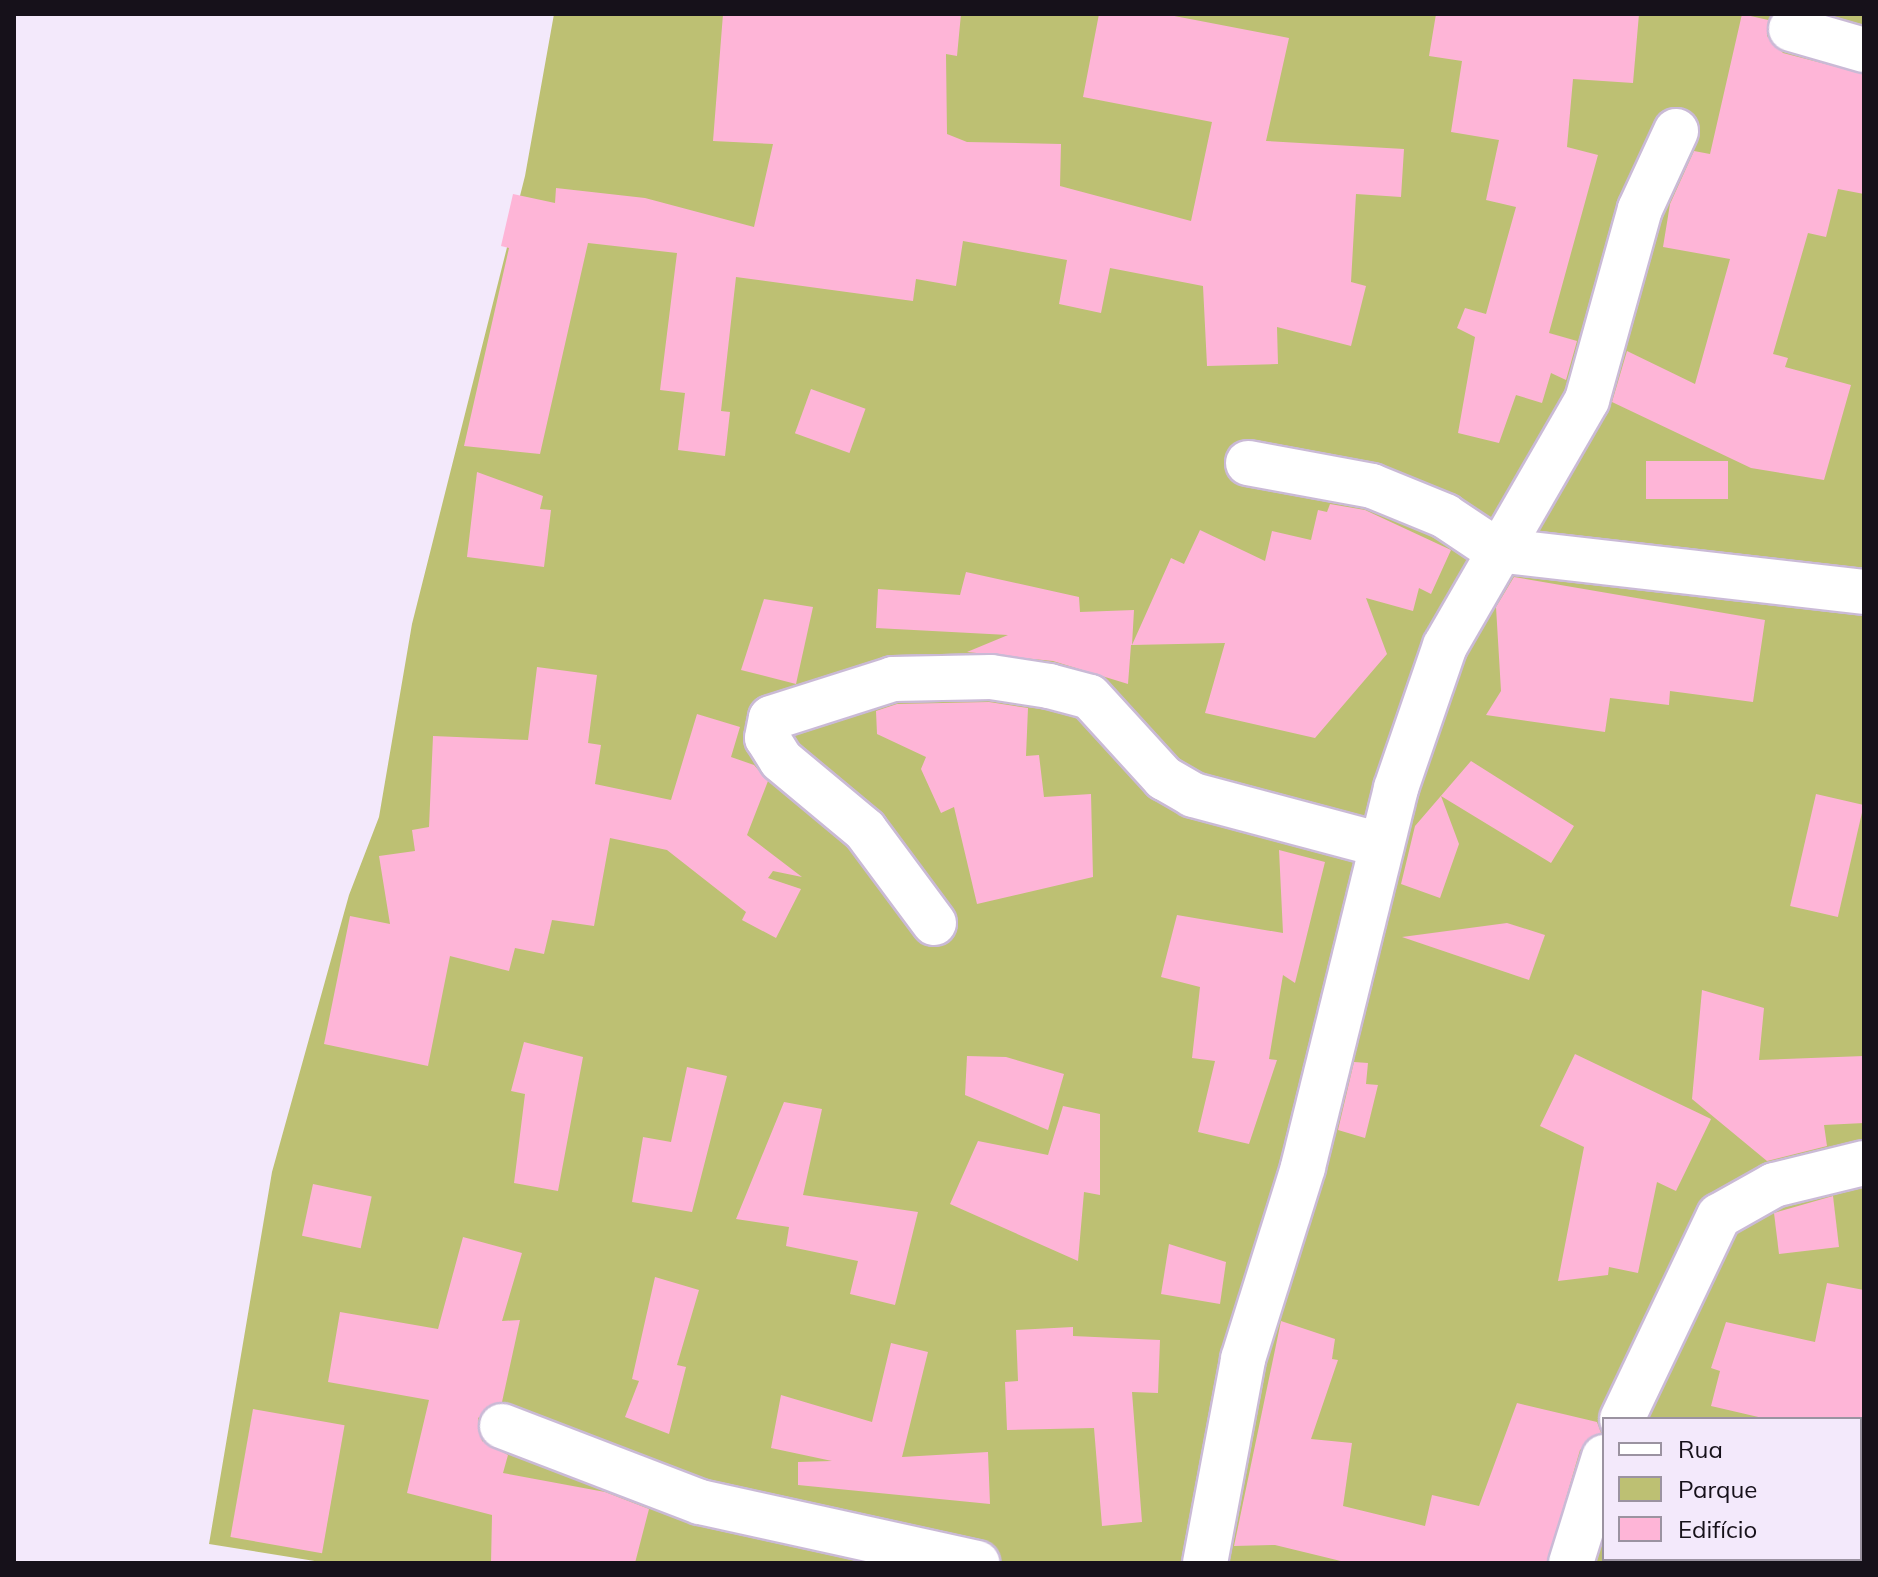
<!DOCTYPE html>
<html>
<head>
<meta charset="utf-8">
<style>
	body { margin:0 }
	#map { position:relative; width:1878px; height:1577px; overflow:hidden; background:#f3e9fb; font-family:Mulish,sans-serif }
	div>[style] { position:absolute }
	.green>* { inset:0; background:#bdc073 }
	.building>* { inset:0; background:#feb5d7; transform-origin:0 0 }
	.roads { filter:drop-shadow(2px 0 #cabad6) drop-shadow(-2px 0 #cabad6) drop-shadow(0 2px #cabad6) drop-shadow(0 -2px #cabad6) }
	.street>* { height:44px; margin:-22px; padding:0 22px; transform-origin:22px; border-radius:22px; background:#fff }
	span { translate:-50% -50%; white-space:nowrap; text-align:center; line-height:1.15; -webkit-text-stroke:7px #f3e9fb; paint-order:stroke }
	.frame { position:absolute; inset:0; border:16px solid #16111a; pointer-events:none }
	.legend { position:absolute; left:1602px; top:1417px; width:260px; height:144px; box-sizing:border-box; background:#f3e9fb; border:2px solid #9b93a1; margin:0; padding:10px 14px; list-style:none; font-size:24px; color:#16111a }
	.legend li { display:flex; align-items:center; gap:16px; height:40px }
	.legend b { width:40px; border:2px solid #9b93a1 }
</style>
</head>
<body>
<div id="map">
	<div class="green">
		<i style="clip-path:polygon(evenodd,554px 14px,1864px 14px,1864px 1563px,327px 1563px,209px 1544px,272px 1172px,349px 895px,379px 817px,412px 624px,525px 176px,554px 14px,1604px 1419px,1860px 1419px,1860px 1559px,1604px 1559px,1604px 1419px)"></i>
	</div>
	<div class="building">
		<i style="clip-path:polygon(723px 14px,961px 14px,957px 56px,946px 54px,947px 134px,967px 142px,1061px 144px,1060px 186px,1191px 221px,1212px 122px,1083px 97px,1099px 14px,1164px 14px,1289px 38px,1266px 141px,1404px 149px,1401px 197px,1356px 194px,1351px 282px,1366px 286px,1351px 346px,1277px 327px,1278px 364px,1207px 366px,1203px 286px,1110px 268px,1101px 313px,1059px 304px,1067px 260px,963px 241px,956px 286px,916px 279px,913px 301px,736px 277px,721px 411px,730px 412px,725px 456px,678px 450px,685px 393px,660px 390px,677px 253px,588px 243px,540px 454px,464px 446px,509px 248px,501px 246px,513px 194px,555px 203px,556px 188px,645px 198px,754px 227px,773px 144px,713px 141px)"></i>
		<i style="clip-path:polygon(1436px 14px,1639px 14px,1633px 83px,1573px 79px,1567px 147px,1598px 155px,1549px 333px,1577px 341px,1566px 380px,1551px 373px,1542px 403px,1516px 395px,1499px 443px,1458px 433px,1475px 337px,1457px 328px,1465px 308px,1486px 314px,1516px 207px,1486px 200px,1499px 140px,1451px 132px,1462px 61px,1429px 56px)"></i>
		<i style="clip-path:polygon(1742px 14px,1768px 20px,1767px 36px,1783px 53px,1864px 74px,1864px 194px,1838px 189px,1826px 237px,1808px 233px,1773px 354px,1788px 358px,1785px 367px,1851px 385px,1824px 480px,1751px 468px,1612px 402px,1627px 351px,1695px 384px,1730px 259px,1663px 247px,1670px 204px,1694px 151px,1710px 154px)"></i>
		<i style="left:811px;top:389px;width:58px;height:47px;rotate:20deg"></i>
		<i style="left:1646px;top:461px;width:82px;height:38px"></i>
		<i style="clip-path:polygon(477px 472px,543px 496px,540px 509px,551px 510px,544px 567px,467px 557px)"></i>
		<i style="clip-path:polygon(1330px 504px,1365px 510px,1451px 550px,1431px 594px,1419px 588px,1413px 611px,1366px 598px,1387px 654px,1315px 738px,1205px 713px,1225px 643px,1131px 645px,1128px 684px,1053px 661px,967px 652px,1008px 635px,876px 628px,878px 589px,960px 595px,966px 572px,1079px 597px,1080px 612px,1134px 610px,1132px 645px,1171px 558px,1184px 564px,1200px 530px,1265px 561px,1272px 531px,1311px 540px,1318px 510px,1327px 512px)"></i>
		<i style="clip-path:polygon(1514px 577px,1765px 620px,1753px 702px,1670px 691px,1669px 705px,1610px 698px,1605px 732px,1486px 715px,1501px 691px,1496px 607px)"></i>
		<i style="clip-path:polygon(764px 599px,813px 607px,796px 684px,741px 670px)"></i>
		<i style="clip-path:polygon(537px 667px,597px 675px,588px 743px,601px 745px,595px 784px,671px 800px,697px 714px,740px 727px,731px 757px,754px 765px,768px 781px,747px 835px,802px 877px,773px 871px,768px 878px,801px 889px,776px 938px,742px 920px,746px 912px,667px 850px,610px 838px,594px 926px,552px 920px,544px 954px,515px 948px,509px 971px,450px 956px,428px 1066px,324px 1044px,350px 916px,390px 924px,379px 856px,415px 851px,412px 830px,429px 827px,433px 736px,528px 740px)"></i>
		<i style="clip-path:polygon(989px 702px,1028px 708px,1026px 756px,1039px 755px,1044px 797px,1091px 794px,1093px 877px,977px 904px,954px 807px,941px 813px,921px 769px,926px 757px,877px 734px,876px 711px,897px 704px)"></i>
		<i style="clip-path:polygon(1471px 761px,1574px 826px,1551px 863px,1441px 796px,1459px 844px,1440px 898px,1401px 884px,1415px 826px)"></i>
		<i style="left:1816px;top:794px;width:49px;height:115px;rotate:13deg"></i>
		<i style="clip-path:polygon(1279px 850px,1325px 862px,1295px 983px,1283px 975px,1269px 1059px,1277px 1060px,1249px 1144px,1198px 1132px,1215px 1061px,1192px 1058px,1200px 987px,1161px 977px,1177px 915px,1283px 933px)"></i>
		<i style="clip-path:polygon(1507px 923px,1545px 935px,1529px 980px,1402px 937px)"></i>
		<i style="clip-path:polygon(1702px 990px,1764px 1008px,1759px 1060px,1864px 1056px,1864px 1123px,1824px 1125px,1827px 1146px,1767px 1161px,1692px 1099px)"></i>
		<i style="clip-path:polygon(524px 1042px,583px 1057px,558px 1191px,514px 1183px,525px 1094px,511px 1091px)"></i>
		<i style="clip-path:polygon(1575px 1054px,1711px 1119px,1676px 1191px,1657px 1182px,1638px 1273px,1609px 1267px,1608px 1275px,1558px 1281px,1584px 1147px,1540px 1126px)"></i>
		<i style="clip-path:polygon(967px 1056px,1006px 1057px,1064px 1074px,1048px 1130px,965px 1095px)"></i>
		<i style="clip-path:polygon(1354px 1062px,1368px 1063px,1366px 1084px,1378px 1085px,1365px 1138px,1338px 1130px)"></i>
		<i style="clip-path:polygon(687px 1067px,727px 1076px,692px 1212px,632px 1202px,643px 1137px,671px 1142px)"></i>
		<i style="clip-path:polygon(784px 1102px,822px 1109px,803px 1195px,918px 1212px,895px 1305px,850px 1294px,858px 1261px,786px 1246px,789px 1227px,736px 1219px)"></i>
		<i style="clip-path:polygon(1063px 1106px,1100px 1114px,1100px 1195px,1084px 1192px,1078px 1261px,950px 1204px,978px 1141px,1048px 1155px)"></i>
		<i style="left:313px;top:1184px;width:60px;height:53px;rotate:12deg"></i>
		<i style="clip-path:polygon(1833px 1196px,1839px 1247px,1779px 1254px,1774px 1213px)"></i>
		<i style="clip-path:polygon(463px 1237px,522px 1253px,502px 1321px,520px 1320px,502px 1402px,478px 1418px,482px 1441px,508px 1455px,503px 1473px,605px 1492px,649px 1509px,635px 1563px,491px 1563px,492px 1515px,407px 1493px,429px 1400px,328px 1382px,340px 1312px,438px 1329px)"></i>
		<i style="clip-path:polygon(1169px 1244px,1226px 1262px,1220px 1304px,1161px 1294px)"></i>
		<i style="clip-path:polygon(655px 1277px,699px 1290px,677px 1365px,686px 1367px,669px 1434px,625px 1417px,639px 1381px,632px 1379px)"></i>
		<i style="clip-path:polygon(1827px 1283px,1864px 1290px,1864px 1419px,1767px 1419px,1711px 1406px,1720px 1371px,1711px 1368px,1726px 1322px,1815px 1342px)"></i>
		<i style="clip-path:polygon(1281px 1321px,1335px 1339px,1332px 1359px,1338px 1360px,1311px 1439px,1352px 1443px,1343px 1506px,1425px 1526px,1432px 1495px,1479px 1506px,1517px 1403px,1597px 1422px,1601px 1433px,1580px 1450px,1547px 1563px,1349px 1563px,1275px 1545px,1234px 1546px)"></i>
		<i style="clip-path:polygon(1073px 1327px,1073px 1336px,1160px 1340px,1158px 1393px,1132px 1392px,1142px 1522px,1102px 1526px,1094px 1428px,1007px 1430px,1005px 1382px,1018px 1381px,1016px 1330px)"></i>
		<i style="clip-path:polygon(891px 1343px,928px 1352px,902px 1457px,988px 1452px,990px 1504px,798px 1485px,798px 1462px,832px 1461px,771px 1448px,781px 1395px,872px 1422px)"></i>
		<i style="left:253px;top:1409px;width:93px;height:130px;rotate:10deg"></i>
	</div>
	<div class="roads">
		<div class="street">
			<i style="left:1791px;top:29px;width:76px;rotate:16deg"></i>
			<i style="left:1248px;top:463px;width:126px;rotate:10.5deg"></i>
			<i style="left:1372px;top:486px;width:79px;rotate:22.3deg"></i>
			<i style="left:1445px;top:516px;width:61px;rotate:33.7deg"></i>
			<i style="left:1496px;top:550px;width:370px;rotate:6.5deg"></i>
			<i style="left:934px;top:923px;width:116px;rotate:-126.6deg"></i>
			<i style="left:865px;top:830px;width:109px;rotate:-140.2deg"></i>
			<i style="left:781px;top:760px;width:26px;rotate:-122deg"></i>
			<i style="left:767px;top:738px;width:20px;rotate:-79deg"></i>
			<i style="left:771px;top:718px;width:128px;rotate:-17.7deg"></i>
			<i style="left:893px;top:679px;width:98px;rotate:-1.2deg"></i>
			<i style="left:991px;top:677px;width:59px;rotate:8.8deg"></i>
			<i style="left:1049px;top:686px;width:42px;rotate:15deg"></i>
			<i style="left:1090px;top:697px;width:110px;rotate:47.6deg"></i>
			<i style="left:1164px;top:778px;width:34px;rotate:30deg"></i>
			<i style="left:1193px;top:795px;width:195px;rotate:14.9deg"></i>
			<i style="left:1622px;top:1419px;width:225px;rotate:-64.5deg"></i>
			<i style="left:1719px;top:1216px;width:63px;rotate:-29.4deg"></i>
			<i style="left:1774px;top:1185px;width:93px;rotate:-13.7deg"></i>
			<i style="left:502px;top:1426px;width:212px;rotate:21deg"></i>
			<i style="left:700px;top:1502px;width:284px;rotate:12.4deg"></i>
			<i style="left:1205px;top:1563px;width:208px;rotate:-79.4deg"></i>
			<i style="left:1243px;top:1359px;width:201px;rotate:-72.6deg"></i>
			<i style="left:1303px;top:1167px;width:390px;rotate:-76.2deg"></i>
			<i style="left:1396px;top:788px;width:150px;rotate:-71deg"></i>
			<i style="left:1445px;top:646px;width:284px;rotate:-60deg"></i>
			<i style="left:1587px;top:400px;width:198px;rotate:-74.5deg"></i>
			<i style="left:1640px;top:209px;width:86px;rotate:-65.2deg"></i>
			<i style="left:1571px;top:1563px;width:111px;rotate:-72.7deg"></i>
		</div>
	</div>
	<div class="frame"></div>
	<ul class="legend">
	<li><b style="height:10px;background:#fff"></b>Rua</li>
	<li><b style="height:22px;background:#bdc073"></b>Parque</li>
	<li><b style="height:22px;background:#feb5d7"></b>Edifício</li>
	</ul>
</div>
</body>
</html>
